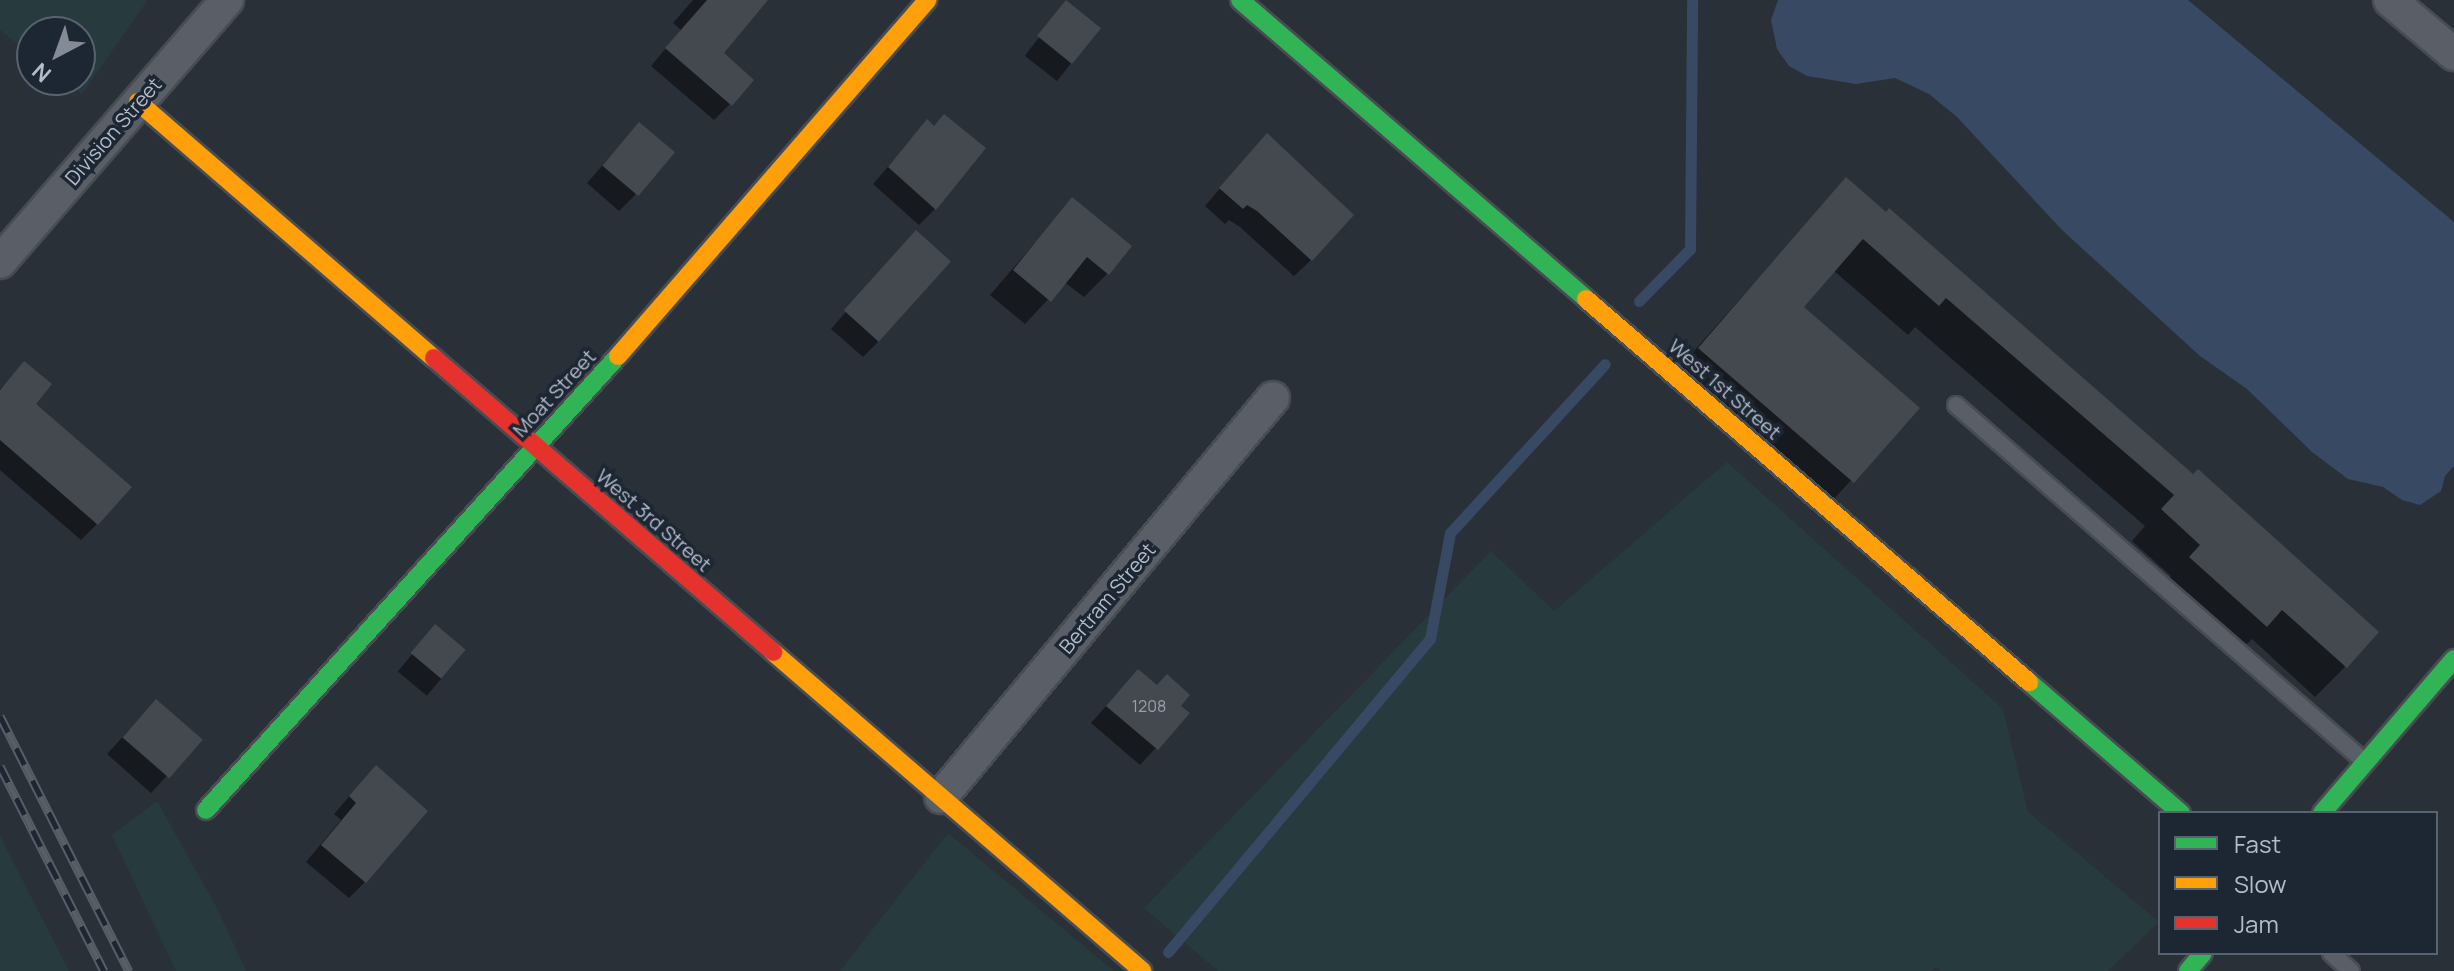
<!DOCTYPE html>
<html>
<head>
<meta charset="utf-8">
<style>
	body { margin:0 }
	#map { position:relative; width:2454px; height:971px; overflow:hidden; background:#2a3038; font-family:Manrope,sans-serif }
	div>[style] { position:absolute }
	.green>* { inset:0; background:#273a3e }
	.water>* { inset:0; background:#384963 }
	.shadow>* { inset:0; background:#0007; transform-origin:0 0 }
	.stream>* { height:11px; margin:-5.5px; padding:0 5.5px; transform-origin:5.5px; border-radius:5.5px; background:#384963 }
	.building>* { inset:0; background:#444950; transform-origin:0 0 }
	.roads { filter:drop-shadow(2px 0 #484c53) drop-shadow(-2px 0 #484c53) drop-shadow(0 2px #484c53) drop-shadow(0 -2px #484c53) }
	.lane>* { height:16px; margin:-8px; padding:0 8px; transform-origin:8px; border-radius:8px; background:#5a5e66 }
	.street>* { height:32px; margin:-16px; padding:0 16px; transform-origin:16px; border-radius:16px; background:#5a5e66 }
	.fast>* { height:18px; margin:-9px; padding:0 9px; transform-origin:9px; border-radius:9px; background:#30b455 }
	.slow>* { height:18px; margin:-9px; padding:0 9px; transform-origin:9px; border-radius:9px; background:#ff9f0a }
	.jam>* { height:18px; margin:-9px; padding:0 9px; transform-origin:9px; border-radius:9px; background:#e5322d }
	.rail>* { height:9px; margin-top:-4.5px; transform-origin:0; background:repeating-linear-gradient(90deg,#1d2633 0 18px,#595d64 0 36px); box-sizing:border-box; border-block:2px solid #595d64 }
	span { translate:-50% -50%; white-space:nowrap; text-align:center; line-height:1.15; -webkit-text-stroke:7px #1d2633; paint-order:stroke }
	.number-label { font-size:16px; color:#989fab }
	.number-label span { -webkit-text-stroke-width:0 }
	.street-label { font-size:20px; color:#b4bcc9 }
	.legend { position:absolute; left:2158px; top:811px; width:280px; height:144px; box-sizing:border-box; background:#1d2633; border:2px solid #59626f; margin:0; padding:10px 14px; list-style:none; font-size:24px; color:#b4bcc9 }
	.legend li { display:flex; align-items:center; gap:16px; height:40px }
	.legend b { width:40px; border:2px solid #59626f }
	.north { position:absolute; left:16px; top:16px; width:80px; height:80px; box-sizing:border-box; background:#1d2633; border:2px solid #59626f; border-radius:50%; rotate:221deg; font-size:22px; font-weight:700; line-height:32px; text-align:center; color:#b4bcc9 }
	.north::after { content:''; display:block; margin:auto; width:28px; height:36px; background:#848b96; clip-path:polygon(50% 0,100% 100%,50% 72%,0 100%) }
</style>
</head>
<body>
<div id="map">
	<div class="green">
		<i style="clip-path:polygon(0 0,146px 0,147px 1px,82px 94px,65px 80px,80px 80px,80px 32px,32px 32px,32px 55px,0 30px)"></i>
		<i style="clip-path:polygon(1727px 462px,2003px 709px,2028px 812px,2159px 922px,2108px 971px,1941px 971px,1936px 967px,1930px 971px,1218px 971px,1144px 908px,1491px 551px,1554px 611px)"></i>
		<i style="clip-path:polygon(157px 801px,218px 910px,246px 971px,176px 971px,112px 835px)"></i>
		<i style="clip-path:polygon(948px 833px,1114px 971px,840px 971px)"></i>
		<i style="clip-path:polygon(0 836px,69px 971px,0 971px)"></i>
	</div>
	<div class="water">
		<i style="clip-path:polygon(1778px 0,2188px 0,2454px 222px,2454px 466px,2445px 476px,2441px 491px,2420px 505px,2402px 500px,2383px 487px,2348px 479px,2312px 452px,2247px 389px,2200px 356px,2062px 230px,1957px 117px,1929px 94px,1895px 78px,1856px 84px,1807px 76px,1789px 66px,1777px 49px,1771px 20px)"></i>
	</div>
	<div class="shadow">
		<i style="clip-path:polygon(693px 0,767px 0,721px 53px,730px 104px,714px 120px,651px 66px,681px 30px,673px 23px)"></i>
		<i style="left:1066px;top:3px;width:41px;height:67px;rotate:38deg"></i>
		<i style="clip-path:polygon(927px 122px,935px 209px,919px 225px,873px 184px)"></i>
		<i style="clip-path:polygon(639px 124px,635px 195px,619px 211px,587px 183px)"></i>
		<i style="clip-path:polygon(1251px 152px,1311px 260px,1294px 276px,1240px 227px,1229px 220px,1225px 224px,1205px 206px)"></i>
		<i style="clip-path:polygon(1846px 180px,2193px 476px,2345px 667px,2315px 697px,2252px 639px,2235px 656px,2161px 588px,2171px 576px,2132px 541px,2145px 526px,1915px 327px,1908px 335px,1833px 270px,1801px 307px,1917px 408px,1822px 512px,1669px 379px)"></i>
		<i style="clip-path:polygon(1072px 200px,1108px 273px,1084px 297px,1064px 282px,1025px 324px,990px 295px)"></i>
		<i style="clip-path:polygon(900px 249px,879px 341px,863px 357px,831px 329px)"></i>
		<i style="clip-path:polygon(24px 363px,33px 404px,97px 524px,81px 540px,0 470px,0 389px)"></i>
		<i style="left:435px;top:627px;width:38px;height:58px;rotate:40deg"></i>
		<i style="clip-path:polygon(1122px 688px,1178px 706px,1187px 714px,1140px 765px,1091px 723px)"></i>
		<i style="clip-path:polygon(140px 718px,200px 740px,151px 793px,107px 754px)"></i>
		<i style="clip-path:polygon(360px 784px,365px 882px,349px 898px,306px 862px,341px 820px,334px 814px)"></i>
	</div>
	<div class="stream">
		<i style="left:1639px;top:301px;width:73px;rotate:-45.6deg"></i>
		<i style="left:1690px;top:249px;width:249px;rotate:-89.5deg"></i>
		<i style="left:1168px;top:952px;width:408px;rotate:-50.1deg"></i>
		<i style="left:1430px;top:639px;width:108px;rotate:-79.3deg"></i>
		<i style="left:1450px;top:533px;width:229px;rotate:-47.5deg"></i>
	</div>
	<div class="building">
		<i style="clip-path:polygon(707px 0,768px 0,724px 53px,754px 80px,732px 106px,665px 48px)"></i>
		<i style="left:1066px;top:0;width:45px;height:46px;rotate:39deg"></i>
		<i style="clip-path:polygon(944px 114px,986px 148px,936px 210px,888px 167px,927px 119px,934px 126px)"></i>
		<i style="left:639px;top:122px;width:47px;height:57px;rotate:40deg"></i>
		<i style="clip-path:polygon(1267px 133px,1354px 215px,1312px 261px,1257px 211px,1247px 205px,1243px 209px,1219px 188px)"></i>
		<i style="clip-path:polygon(1846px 177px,1886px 212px,1889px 208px,2193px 474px,2198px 469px,2379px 632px,2347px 668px,2282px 610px,2267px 627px,2189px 557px,2200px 545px,2161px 509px,2174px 495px,1946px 298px,1939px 306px,1863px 239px,1804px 307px,1920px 408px,1854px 483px,1698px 348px)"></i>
		<i style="clip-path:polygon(1072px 197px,1132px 246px,1109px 275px,1087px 257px,1051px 302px,1013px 270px)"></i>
		<i style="left:916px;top:230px;width:47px;height:108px;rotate:42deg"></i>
		<i style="clip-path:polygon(24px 361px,52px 384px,36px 404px,132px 487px,98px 525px,0 440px,0 390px)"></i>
		<i style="left:435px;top:624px;width:40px;height:38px;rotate:40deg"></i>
		<i style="clip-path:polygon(1138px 669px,1157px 685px,1167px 674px,1190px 695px,1181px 706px,1190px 713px,1158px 750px,1106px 706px)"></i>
		<i style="left:156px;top:699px;width:62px;height:51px;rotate:41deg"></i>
		<i style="clip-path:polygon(376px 765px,428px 811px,366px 883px,321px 845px,356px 803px,349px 796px)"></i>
	</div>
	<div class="roads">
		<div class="lane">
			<i style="left:1956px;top:405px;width:541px;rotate:41.11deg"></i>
			<i style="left:2331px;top:953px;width:27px;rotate:42deg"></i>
		</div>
		<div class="street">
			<i style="left:2390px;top:0;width:84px;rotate:40.2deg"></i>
			<i style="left:0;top:262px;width:347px;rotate:-49.1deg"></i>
			<i style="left:941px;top:797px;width:519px;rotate:-50.24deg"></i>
		</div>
		<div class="fast">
			<i style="left:1240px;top:0;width:457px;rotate:40.8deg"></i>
			<i style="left:2029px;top:682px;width:201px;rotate:40.8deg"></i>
			<i style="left:206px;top:810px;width:613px;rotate:-47.78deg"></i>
			<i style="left:2322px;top:813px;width:203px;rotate:-49.4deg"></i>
			<i style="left:2188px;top:971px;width:23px;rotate:-50deg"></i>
		</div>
		<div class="slow">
			<i style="left:138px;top:102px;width:391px;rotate:40.9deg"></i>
			<i style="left:1586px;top:299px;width:586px;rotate:40.85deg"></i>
			<i style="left:618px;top:356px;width:472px;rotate:-49deg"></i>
			<i style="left:773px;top:652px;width:488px;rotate:40.8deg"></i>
		</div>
		<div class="jam">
			<i style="left:434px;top:358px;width:449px;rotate:40.9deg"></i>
		</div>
	</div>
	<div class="rail">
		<i style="left:0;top:716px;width:286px;rotate:63.2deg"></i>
		<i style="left:0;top:766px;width:230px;rotate:63.1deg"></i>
	</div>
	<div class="number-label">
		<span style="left:1149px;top:706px">1208</span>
	</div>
	<div class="street-label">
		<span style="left:113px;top:131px;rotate:-49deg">Division Street</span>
		<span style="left:1725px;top:389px;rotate:41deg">West 1st Street</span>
		<span style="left:554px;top:393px;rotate:-47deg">Moat Street</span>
		<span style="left:654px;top:520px;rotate:41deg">West 3rd Street</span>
		<span style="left:1107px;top:598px;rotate:-50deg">Bertram Street</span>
	</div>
	<ul class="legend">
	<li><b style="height:10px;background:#30b455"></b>Fast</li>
	<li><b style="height:10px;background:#ff9f0a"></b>Slow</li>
	<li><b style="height:10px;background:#e5322d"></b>Jam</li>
	</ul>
	<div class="north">N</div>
</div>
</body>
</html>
